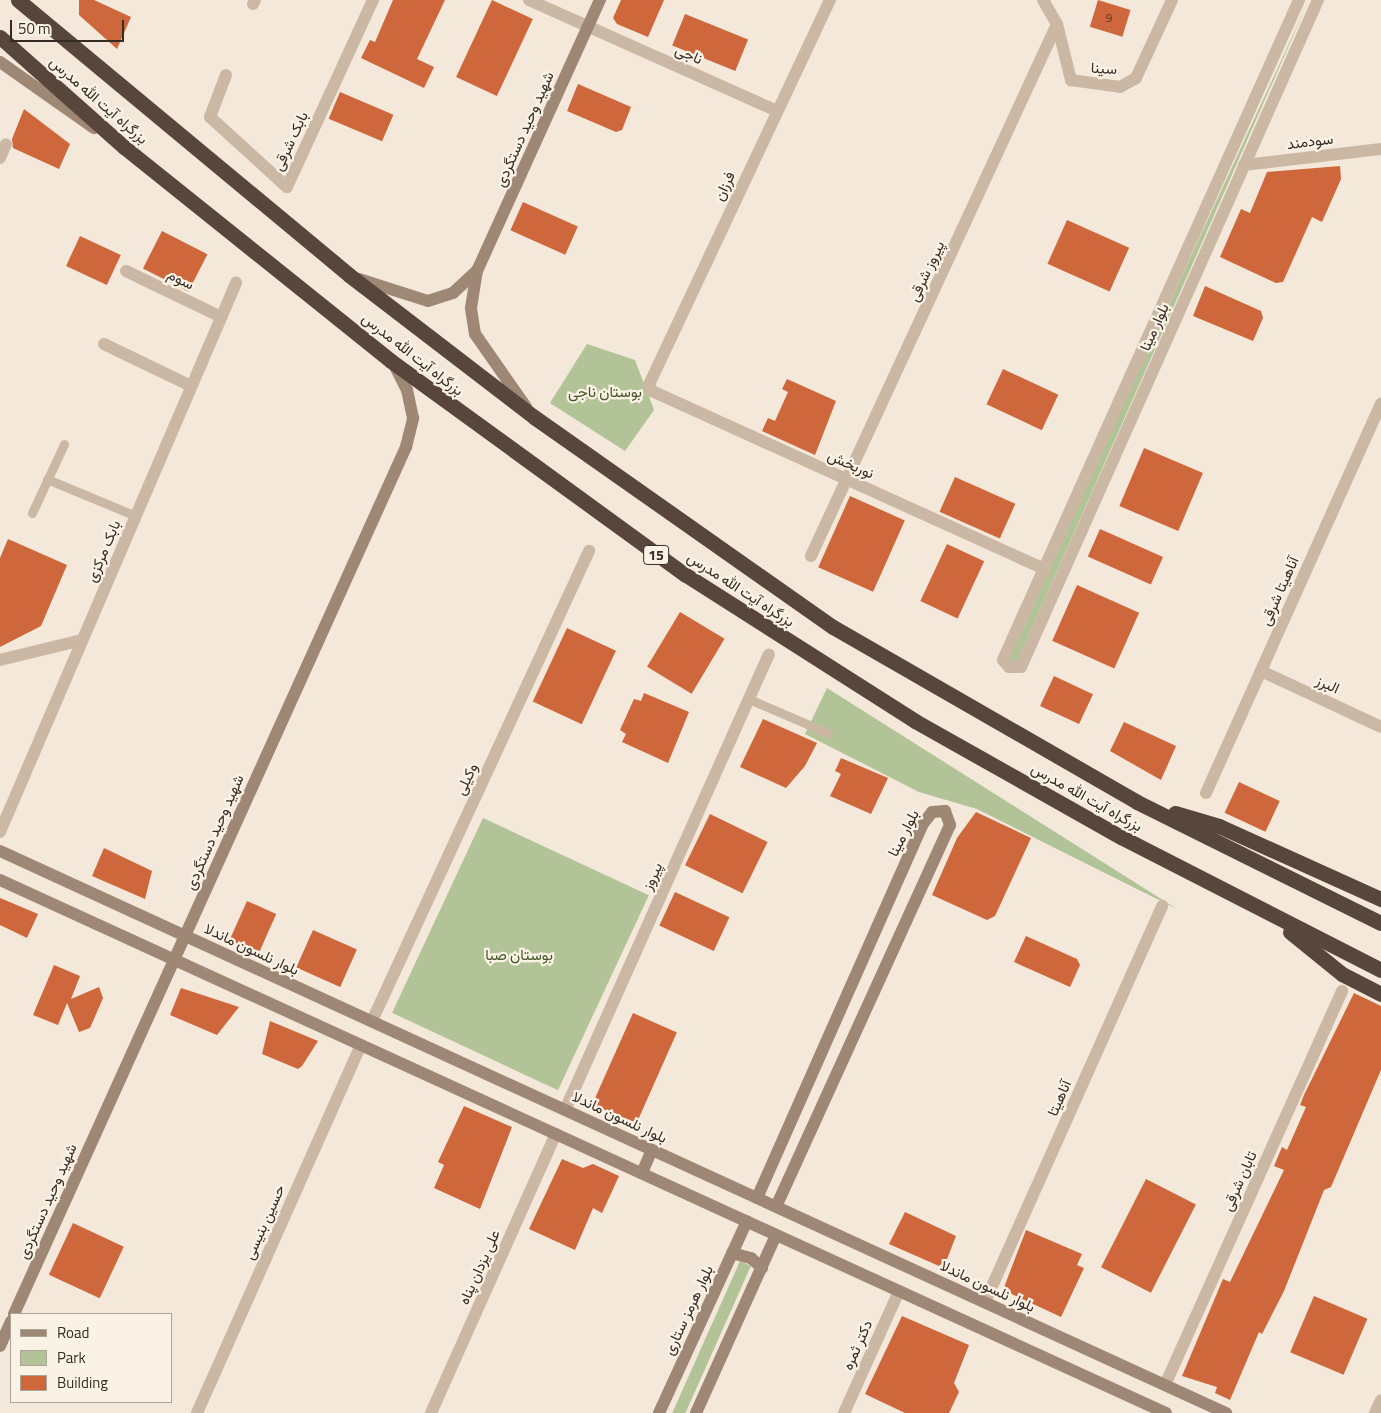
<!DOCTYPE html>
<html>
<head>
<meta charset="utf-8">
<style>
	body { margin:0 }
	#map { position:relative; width:1381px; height:1413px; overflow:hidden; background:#f3e8d9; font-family:"Titillium Web",Vazirmatn,sans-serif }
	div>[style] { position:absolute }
	.green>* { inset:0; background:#b2c398; transform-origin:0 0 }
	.building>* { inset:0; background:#ce673c; transform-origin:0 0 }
	.lane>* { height:9px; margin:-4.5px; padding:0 4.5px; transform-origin:4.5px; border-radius:4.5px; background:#cbb8a4 }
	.street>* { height:12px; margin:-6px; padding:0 6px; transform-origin:6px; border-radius:6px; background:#cbb8a4 }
	.secondary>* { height:12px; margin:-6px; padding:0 6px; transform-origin:6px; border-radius:6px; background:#9f8775 }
	.highway>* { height:15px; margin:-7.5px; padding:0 7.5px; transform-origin:7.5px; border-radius:7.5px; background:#58463d }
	span { translate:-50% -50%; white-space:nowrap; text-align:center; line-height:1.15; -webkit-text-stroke:4.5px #faf2e5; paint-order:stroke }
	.number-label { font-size:12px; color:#5c3b2c }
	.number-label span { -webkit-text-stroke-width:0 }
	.shield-label span { padding:1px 4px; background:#faf2e5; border:1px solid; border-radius:4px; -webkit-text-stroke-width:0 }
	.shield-label { font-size:14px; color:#362c26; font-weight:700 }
	.street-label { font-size:15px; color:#362c26 }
	.park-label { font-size:15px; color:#435628 }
	.legend { position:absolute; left:10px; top:1313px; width:162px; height:90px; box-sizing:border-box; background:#faf2e5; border:1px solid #aca399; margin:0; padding:6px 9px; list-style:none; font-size:15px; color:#362c26 }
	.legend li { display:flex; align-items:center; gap:10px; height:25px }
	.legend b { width:25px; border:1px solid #aca399 }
	.scale { position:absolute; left:10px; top:20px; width:114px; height:22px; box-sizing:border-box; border:2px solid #362c26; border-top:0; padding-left:6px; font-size:15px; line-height:18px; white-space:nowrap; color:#362c26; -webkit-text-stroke:4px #faf2e5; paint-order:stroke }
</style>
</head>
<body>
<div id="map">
	<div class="green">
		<i style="clip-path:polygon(1309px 0,1016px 664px,1008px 661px,1139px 369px)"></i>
		<i style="clip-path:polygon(587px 344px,635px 360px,654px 410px,625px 451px,550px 403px)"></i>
		<i style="clip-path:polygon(827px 688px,1177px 909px,977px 809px,919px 792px,805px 734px)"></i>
		<i style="left:483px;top:818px;width:183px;height:215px;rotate:25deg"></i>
		<i style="left:740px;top:1261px;width:12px;height:167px;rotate:24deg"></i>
	</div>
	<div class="building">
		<i style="clip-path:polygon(79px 0,94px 0,131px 17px,117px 49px,79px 15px)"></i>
		<i style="clip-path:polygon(393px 0,445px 0,417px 59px,434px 67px,424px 88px,361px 58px,370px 40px,375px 42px)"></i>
		<i style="left:492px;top:0;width:45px;height:85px;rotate:25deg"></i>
		<i style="clip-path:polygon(621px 0,664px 0,648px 37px,617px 24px,613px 18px)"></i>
		<i style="left:1098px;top:0;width:34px;height:28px;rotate:17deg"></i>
		<i style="left:685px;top:14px;width:68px;height:34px;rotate:22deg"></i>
		<i style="clip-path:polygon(578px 84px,631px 107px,622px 130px,616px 132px,567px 111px)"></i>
		<i style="left:340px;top:92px;width:58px;height:29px;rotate:23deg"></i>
		<i style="clip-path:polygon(24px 109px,70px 144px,59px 169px,13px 148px,12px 139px)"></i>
		<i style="clip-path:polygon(1340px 166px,1341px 179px,1322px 222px,1312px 217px,1283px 282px,1276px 283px,1220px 257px,1241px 209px,1250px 213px,1267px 172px)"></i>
		<i style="left:523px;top:202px;width:60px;height:31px;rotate:24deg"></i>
		<i style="left:1067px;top:220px;width:68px;height:48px;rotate:24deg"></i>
		<i style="left:162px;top:231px;width:51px;height:42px;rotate:27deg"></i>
		<i style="left:80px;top:236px;width:45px;height:33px;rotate:25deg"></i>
		<i style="clip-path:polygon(1205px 286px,1261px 311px,1263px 318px,1253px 341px,1193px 316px)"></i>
		<i style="left:1003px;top:369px;width:61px;height:39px;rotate:25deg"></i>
		<i style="clip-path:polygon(787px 379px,836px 401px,815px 455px,762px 431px,768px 418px,775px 421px,788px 392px,782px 389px)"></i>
		<i style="left:1144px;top:448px;width:64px;height:63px;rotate:23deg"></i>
		<i style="left:955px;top:477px;width:66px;height:38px;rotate:24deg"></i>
		<i style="left:850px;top:496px;width:60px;height:78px;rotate:24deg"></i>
		<i style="left:1100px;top:529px;width:69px;height:30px;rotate:24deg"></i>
		<i style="clip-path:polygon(8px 539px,67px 565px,41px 626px,0 647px,0 558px)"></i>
		<i style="left:947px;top:544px;width:41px;height:63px;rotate:25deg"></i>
		<i style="left:1077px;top:585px;width:68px;height:61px;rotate:24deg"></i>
		<i style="left:680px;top:612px;width:52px;height:64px;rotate:31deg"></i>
		<i style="left:567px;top:628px;width:54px;height:81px;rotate:25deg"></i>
		<i style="left:1054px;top:676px;width:43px;height:33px;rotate:25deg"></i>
		<i style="clip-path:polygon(644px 693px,689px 712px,668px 763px,622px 742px,626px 734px,620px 730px,634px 699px,641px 701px)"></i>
		<i style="clip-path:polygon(763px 719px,817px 743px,805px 766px,786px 788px,740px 767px)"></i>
		<i style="clip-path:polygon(1124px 722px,1176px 746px,1161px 780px,1110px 751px)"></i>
		<i style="clip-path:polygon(841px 758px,888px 778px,871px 814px,830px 796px,841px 774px,835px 771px)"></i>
		<i style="left:1239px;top:782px;width:45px;height:34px;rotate:25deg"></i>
		<i style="clip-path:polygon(976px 812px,1031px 838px,995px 916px,987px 920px,932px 895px,957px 838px)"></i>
		<i style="left:710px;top:814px;width:64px;height:57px;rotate:26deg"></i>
		<i style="clip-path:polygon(104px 848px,152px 871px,145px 899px,92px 876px)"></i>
		<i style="left:675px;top:892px;width:60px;height:37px;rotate:25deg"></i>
		<i style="clip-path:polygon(0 898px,38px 914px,27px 938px,0 925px)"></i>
		<i style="left:247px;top:901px;width:32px;height:43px;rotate:24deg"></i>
		<i style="left:313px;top:930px;width:48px;height:41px;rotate:24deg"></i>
		<i style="clip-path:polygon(1026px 936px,1077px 959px,1080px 965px,1070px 987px,1014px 962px)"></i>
		<i style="clip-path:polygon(54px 965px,80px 976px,71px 999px,99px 987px,103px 998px,90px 1028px,79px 1032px,67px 1003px,58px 1025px,33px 1015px)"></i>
		<i style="clip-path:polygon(181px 988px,239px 1007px,217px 1035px,170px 1015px)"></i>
		<i style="clip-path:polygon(1354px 993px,1381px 1006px,1381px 1070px,1331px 1187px,1324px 1190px,1284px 1291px,1262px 1334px,1259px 1332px,1230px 1400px,1215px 1393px,1217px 1387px,1182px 1376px,1223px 1279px,1230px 1282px,1284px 1170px,1274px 1166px,1282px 1147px,1287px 1150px,1306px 1107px,1300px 1105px,1304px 1095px)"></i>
		<i style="left:633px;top:1013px;width:48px;height:100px;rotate:24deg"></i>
		<i style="clip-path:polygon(270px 1021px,318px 1041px,302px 1066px,298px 1069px,262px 1054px)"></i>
		<i style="clip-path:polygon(464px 1106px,512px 1127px,480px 1209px,434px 1188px,444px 1165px,438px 1162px)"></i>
		<i style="clip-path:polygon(562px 1159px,583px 1168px,593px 1164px,619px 1176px,602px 1213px,593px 1208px,575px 1250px,529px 1229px)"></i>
		<i style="left:1146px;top:1179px;width:56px;height:99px;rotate:27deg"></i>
		<i style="clip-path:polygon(905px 1212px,956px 1236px,947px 1259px,939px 1266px,889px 1244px)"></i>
		<i style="left:73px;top:1223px;width:56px;height:57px;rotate:25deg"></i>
		<i style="clip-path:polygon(1026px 1230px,1082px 1254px,1077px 1265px,1084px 1268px,1061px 1317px,1003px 1290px)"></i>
		<i style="left:1314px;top:1296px;width:58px;height:61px;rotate:23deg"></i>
		<i style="clip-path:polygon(902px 1316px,969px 1345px,954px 1383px,959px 1392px,949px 1413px,905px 1413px,865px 1394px)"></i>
	</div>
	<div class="lane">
		<i style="left:47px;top:479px;width:96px;rotate:22.6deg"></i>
		<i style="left:32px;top:513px;width:76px;rotate:-65.1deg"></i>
		<i style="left:749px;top:699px;width:86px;rotate:23.3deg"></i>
	</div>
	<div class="street">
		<i style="left:529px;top:0;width:272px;rotate:24.1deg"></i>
		<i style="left:830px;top:0;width:425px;rotate:115.2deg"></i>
		<i style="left:649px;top:385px;width:7px;rotate:63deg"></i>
		<i style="left:652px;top:391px;width:431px;rotate:24.4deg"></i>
		<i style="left:1043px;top:0;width:28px;rotate:60deg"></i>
		<i style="left:1057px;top:24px;width:58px;rotate:76deg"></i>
		<i style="left:1071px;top:80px;width:49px;rotate:8.1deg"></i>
		<i style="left:1120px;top:87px;width:18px;rotate:-29deg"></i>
		<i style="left:1136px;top:78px;width:86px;rotate:-65.2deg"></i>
		<i style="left:1299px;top:0;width:723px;rotate:114.16deg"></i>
		<i style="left:1003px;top:660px;width:9px;rotate:49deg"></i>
		<i style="left:1009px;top:667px;width:12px"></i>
		<i style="left:1021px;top:667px;width:730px;rotate:-66deg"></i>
		<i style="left:253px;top:4px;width:4px;rotate:-63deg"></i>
		<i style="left:226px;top:75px;width:45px;rotate:110.9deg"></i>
		<i style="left:210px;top:117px;width:104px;rotate:42.3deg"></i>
		<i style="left:287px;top:187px;width:206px;rotate:-65.3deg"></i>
		<i style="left:0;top:158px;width:15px;rotate:-67deg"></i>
		<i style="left:1244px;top:165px;width:138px;rotate:-6.7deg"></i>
		<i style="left:126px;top:271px;width:106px;rotate:25.8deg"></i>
		<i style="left:104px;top:344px;width:97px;rotate:25.8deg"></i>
		<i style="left:811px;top:556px;width:586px;rotate:-65.18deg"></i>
		<i style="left:0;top:660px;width:84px;rotate:-13.7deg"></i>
		<i style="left:1261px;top:671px;width:132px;rotate:25deg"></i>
		<i style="left:1206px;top:793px;width:427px;rotate:-65.8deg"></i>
		<i style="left:0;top:832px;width:598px;rotate:-66.74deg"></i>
		<i style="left:372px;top:1021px;width:518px;rotate:-65.22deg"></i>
		<i style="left:565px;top:1110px;width:499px;rotate:-65.9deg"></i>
		<i style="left:985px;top:1302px;width:434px;rotate:-65.9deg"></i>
		<i style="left:1165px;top:1385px;width:432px;rotate:-65.8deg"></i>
		<i style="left:197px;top:1413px;width:403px;rotate:-66deg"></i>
		<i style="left:431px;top:1413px;width:306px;rotate:-65.9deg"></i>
		<i style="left:844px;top:1413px;width:134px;rotate:-65.7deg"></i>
		<i style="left:1375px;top:1413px;width:14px;rotate:-65deg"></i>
	</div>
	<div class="secondary">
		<i style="left:0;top:62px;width:115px;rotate:35.1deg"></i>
		<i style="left:359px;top:279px;width:72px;rotate:17.7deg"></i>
		<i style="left:428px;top:301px;width:26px;rotate:-18deg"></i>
		<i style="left:453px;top:293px;width:33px;rotate:-43deg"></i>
		<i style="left:526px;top:407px;width:89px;rotate:-124.9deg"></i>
		<i style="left:475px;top:334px;width:26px;rotate:-99deg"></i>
		<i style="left:471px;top:308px;width:37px;rotate:-81deg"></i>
		<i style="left:477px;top:271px;width:298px;rotate:-65.6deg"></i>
		<i style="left:0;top:851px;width:1349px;rotate:24.63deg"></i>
		<i style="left:0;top:880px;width:1282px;rotate:24.57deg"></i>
		<i style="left:642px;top:1173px;width:25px;rotate:-67deg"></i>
		<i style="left:757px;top:1198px;width:408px;rotate:-66.1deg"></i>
		<i style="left:922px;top:825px;width:16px;rotate:-52deg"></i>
		<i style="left:932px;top:812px;width:13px;rotate:-4deg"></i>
		<i style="left:945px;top:811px;width:15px;rotate:70deg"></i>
		<i style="left:950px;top:825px;width:419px;rotate:114.5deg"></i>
		<i style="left:732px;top:1253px;width:20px;rotate:15deg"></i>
		<i style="left:751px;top:1258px;width:15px;rotate:42deg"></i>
		<i style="left:14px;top:1314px;width:952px;rotate:-65.67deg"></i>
		<i style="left:406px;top:447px;width:30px;rotate:-76deg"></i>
		<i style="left:413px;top:418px;width:29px;rotate:-102deg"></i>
		<i style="left:407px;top:390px;width:33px;rotate:-117deg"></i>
		<i style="left:0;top:1346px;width:27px;rotate:-66deg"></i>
		<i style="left:659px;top:1413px;width:211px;rotate:-65.4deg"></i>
		<i style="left:696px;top:1413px;width:195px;rotate:-65.8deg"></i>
	</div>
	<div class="highway">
		<i style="left:18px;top:0;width:430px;rotate:39.7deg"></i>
		<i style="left:349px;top:275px;width:233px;rotate:37.5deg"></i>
		<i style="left:534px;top:417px;width:365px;rotate:35.1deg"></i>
		<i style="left:833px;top:627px;width:351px;rotate:29.9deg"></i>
		<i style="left:1137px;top:802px;width:272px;rotate:26.4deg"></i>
		<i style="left:0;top:37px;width:166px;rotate:41.6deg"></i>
		<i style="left:124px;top:147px;width:342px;rotate:38.7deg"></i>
		<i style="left:391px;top:361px;width:364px;rotate:36deg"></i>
		<i style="left:686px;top:575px;width:272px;rotate:32.5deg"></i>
		<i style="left:915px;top:721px;width:236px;rotate:29.4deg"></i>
		<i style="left:1121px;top:837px;width:292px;rotate:27.1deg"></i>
		<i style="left:1175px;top:813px;width:46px;rotate:16.5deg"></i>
		<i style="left:1219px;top:826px;width:178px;rotate:24.3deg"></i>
		<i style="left:1290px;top:932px;width:67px;rotate:38.9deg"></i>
		<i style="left:1342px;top:974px;width:44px;rotate:27.1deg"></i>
	</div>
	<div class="number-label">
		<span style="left:1109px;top:18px">9</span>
	</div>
	<div class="shield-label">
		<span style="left:656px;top:555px">15</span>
	</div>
	<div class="street-label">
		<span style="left:689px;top:54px;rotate:24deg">ناجی</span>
		<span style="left:1104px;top:68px;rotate:3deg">سینا</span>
		<span style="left:99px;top:100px;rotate:41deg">بزرگراه آیت الله مدرس</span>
		<span style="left:524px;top:129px;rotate:-66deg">شهید وحید دستگردی</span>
		<span style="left:290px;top:141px;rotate:-65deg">بابک شرقی</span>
		<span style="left:1310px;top:141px;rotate:-7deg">سودمند</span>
		<span style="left:724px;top:186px;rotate:-65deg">فرزان</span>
		<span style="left:926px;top:271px;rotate:-65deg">پیروز شرقی</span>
		<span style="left:181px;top:279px;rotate:26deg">سوم</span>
		<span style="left:1154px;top:327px;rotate:-66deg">بلوار مینا</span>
		<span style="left:413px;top:354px;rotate:38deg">بزرگراه آیت الله مدرس</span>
		<span style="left:851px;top:464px;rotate:24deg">نوربخش</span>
		<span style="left:103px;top:551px;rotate:-67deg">بابک مرکزی</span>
		<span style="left:741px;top:589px;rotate:33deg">بزرگراه آیت الله مدرس</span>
		<span style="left:1279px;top:591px;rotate:-66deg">آناهیتا شرقی</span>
		<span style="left:1328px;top:684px;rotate:25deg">البرز</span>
		<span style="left:466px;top:779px;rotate:-65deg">وكيلی</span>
		<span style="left:1087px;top:797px;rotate:29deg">بزرگراه آیت الله مدرس</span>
		<span style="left:214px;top:832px;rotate:-66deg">شهید وحید دستگردی</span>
		<span style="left:903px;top:833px;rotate:-63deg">بلوار مینا</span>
		<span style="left:652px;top:876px;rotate:-66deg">پیروز</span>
		<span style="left:252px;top:949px;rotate:25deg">بلوار نلسون ماندلا</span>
		<span style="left:1059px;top:1098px;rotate:-66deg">آناهیتا</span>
		<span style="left:620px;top:1117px;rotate:25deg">بلوار نلسون ماندلا</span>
		<span style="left:1239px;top:1181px;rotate:-66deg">تابان شرقی</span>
		<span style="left:47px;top:1201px;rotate:-66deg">شهید وحید دستگردی</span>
		<span style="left:264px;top:1222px;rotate:-66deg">حسین بنیسی</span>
		<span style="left:479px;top:1267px;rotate:-66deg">علی یزدان پناه</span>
		<span style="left:988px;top:1286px;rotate:25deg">بلوار نلسون ماندلا</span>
		<span style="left:688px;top:1310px;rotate:-65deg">بلوار هرمز ستاری</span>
		<span style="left:857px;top:1345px;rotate:-66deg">دکتر ثمره</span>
	</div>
	<div class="park-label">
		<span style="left:605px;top:392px">بوستان ناجی</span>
		<span style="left:519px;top:955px">بوستان صبا</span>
	</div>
	<ul class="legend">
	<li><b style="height:6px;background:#9f8775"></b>Road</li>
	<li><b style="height:14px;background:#b2c398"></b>Park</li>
	<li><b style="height:14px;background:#ce673c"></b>Building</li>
	</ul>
	<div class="scale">50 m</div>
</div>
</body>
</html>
